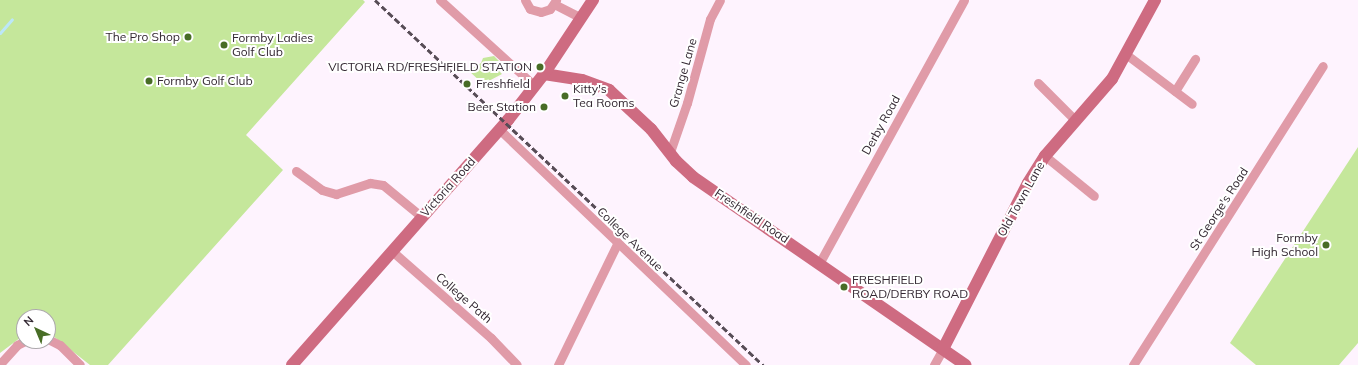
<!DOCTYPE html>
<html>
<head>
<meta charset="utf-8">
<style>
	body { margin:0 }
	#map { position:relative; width:1358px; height:365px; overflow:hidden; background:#fef3fe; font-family:Mulish,sans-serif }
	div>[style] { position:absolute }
	.green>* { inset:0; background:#c5e79b }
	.stream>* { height:3px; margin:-1.5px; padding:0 1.5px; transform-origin:1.5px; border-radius:1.5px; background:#bce7f8 }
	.street>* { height:9px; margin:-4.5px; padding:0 4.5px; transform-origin:4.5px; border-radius:4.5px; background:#e09ba8 }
	.secondary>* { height:12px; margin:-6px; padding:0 6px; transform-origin:6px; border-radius:6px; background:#ce6b81 }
	.rail>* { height:3px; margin-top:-1.5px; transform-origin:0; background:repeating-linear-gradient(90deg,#574c56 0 6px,transparent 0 9px) }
	.dots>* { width:11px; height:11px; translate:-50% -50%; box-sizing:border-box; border:2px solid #fff; border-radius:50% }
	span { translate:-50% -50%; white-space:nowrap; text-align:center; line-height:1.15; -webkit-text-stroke:4px #fff; paint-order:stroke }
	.poi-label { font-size:12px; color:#332832 }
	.right { translate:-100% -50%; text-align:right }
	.left { translate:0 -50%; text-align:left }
	.street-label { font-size:12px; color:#332832 }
	.north { position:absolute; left:16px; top:309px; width:40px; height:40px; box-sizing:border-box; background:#fff; border:1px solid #ada9ad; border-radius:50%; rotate:316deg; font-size:11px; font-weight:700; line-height:16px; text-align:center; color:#332832 }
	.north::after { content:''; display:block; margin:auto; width:14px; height:18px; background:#486d26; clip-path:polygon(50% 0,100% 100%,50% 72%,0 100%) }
</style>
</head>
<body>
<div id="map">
	<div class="green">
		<i style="clip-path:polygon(0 0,363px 0,365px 2px,246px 135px,283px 170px,108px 365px,90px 365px,48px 332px,48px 317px,24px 317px,24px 335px,0 353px)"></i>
		<i style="clip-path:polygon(494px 56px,503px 65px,498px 70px,502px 74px,483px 84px,469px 71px,481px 63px,483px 58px)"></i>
		<i style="clip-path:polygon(1358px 147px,1358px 343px,1339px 365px,1256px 365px,1230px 343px)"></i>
	</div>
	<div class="stream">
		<i style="left:0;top:33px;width:18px;rotate:-49deg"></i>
	</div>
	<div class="street">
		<i style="left:440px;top:0;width:128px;rotate:42.2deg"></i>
		<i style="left:525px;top:0;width:10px;rotate:61deg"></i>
		<i style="left:530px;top:9px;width:11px;rotate:15deg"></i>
		<i style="left:541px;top:12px;width:9px;rotate:-18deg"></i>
		<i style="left:550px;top:9px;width:11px;rotate:-56deg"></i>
		<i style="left:554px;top:4px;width:30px;rotate:27deg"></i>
		<i style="left:1127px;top:55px;width:81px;rotate:37deg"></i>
		<i style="left:1038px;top:83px;width:54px;rotate:45deg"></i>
		<i style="left:1175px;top:91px;width:38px;rotate:-58deg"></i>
		<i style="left:500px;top:130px;width:340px;rotate:43.7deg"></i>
		<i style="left:670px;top:152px;width:52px;rotate:-70.9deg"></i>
		<i style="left:687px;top:103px;width:87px;rotate:-74.7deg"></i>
		<i style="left:710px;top:19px;width:21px;rotate:-62deg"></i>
		<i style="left:1045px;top:156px;width:63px;rotate:39.2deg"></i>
		<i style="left:296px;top:171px;width:32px;rotate:36deg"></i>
		<i style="left:322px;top:190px;width:15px;rotate:16deg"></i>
		<i style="left:336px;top:194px;width:36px;rotate:-18deg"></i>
		<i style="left:370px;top:183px;width:13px;rotate:9deg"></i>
		<i style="left:383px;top:185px;width:50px;rotate:39.4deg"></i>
		<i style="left:392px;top:251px;width:132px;rotate:41.3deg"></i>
		<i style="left:491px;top:338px;width:37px;rotate:46deg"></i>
		<i style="left:820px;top:262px;width:299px;rotate:-61.2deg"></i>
		<i style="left:48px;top:339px;width:13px;rotate:27deg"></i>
		<i style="left:60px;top:345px;width:28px;rotate:45deg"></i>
		<i style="left:0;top:364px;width:25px;rotate:-48deg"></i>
		<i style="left:17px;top:345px;width:9px;rotate:-27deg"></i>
		<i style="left:558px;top:365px;width:135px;rotate:-64deg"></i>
		<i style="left:934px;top:365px;width:18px;rotate:-61deg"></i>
		<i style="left:1133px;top:365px;width:354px;rotate:-57.6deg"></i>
	</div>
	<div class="secondary">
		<i style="left:544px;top:74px;width:38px;rotate:9deg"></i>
		<i style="left:582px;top:80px;width:29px;rotate:20deg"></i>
		<i style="left:609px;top:90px;width:57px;rotate:42.9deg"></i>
		<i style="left:651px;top:129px;width:41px;rotate:52deg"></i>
		<i style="left:676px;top:161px;width:23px;rotate:43deg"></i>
		<i style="left:693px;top:177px;width:331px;rotate:34.6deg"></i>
		<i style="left:943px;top:349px;width:186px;rotate:-62.9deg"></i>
		<i style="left:1028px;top:183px;width:32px;rotate:-58deg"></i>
		<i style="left:1045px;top:156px;width:102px;rotate:-49deg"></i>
		<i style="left:1112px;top:79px;width:90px;rotate:-61.4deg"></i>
		<i style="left:292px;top:365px;width:327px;rotate:-48.6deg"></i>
		<i style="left:508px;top:120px;width:58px;rotate:-52deg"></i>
		<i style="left:544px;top:74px;width:89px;rotate:-56.5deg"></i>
	</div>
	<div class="rail">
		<i style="left:375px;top:0;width:533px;rotate:43.25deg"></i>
	</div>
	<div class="dots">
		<i style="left:188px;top:37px;background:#486d26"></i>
		<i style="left:224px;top:45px;background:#486d26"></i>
		<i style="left:540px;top:67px;background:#486d26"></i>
		<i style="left:149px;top:81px;background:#486d26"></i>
		<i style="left:467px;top:84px;background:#486d26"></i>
		<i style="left:565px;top:96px;background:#486d26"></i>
		<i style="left:544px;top:107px;background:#486d26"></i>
		<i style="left:1326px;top:245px;background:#486d26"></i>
		<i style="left:844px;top:287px;background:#486d26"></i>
	</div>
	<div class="poi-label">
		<span class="right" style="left:180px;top:37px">The Pro Shop</span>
		<span class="left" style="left:232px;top:45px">Formby Ladies<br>Golf Club</span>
		<span class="right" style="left:532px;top:67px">VICTORIA RD/FRESHFIELD STATION</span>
		<span class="left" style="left:157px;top:81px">Formby Golf Club</span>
		<span class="left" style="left:476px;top:84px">Freshfield</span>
		<span class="left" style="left:573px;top:96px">Kitty's<br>Tea Rooms</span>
		<span class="right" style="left:536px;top:107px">Beer Station</span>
		<span class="right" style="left:1318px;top:245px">Formby<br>High School</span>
		<span class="left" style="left:852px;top:287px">FRESHFIELD<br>ROAD/DERBY ROAD</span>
	</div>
	<div class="street-label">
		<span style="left:683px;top:73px;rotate:-74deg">Grange Lane</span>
		<span style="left:881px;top:125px;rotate:-61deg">Derby Road</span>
		<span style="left:448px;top:187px;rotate:-48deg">Victoria Road</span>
		<span style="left:1021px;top:199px;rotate:-61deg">Old Town Lane</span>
		<span style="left:1219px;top:209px;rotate:-57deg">St George's Road</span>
		<span style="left:752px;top:216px;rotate:34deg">Freshfield Road</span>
		<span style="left:630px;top:239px;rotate:44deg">College Avenue</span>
		<span style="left:464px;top:298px;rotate:41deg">College Path</span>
	</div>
	<div class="north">N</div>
</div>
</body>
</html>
